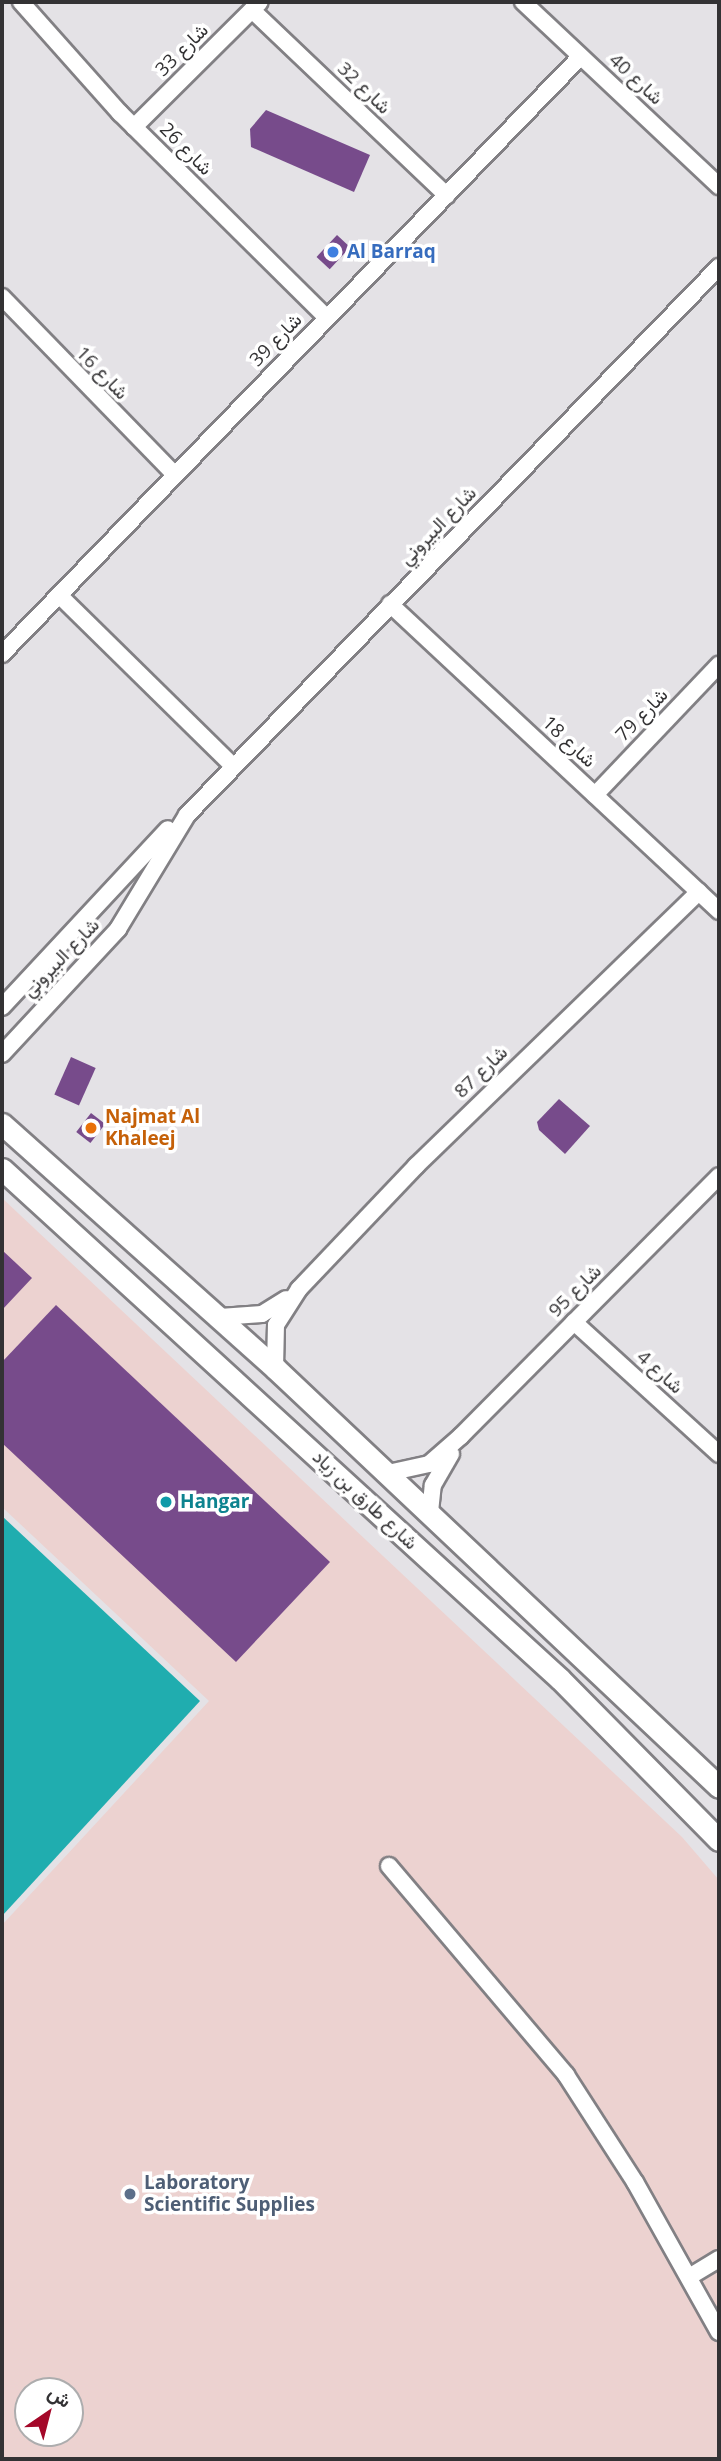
<!DOCTYPE html>
<html>
<head>
<meta charset="utf-8">
<style>
	body { margin:0 }
	#map { position:relative; width:721px; height:2461px; overflow:hidden; background:#e4e2e6; font-family:"Open Sans",Vazirmatn,sans-serif }
	div>[style] { position:absolute }
	.industrial>* { inset:0; background:#ecd2d0 }
	.water>* { inset:0; background:#20adaf }
	.building>* { inset:0; background:#774b8b; transform-origin:0 0 }
	.roads { filter:drop-shadow(2px 0 #828084) drop-shadow(-2px 0 #828084) drop-shadow(0 2px #828084) drop-shadow(0 -2px #828084) }
	.minor>* { height:16px; margin:-8px; padding:0 8px; transform-origin:8px; border-radius:8px; background:#fff }
	.secondary>* { height:21px; margin:-10.5px; padding:0 10.5px; transform-origin:10.5px; border-radius:10.5px; background:#fff }
	.dots>* { width:19px; height:19px; translate:-50% -50%; box-sizing:border-box; border:4px solid #fff; border-radius:50% }
	span { translate:-50% -50%; white-space:nowrap; text-align:center; line-height:1.15; -webkit-text-stroke:7px #fff; paint-order:stroke }
	.street-label { font-size:19px; color:#333234 }
	.shop-label { font-size:19px; color:#366cbe; font-weight:700 }
	.left { translate:0 -50%; text-align:left }
	.food-label { font-size:19px; color:#c56008; font-weight:700 }
	.culture-label { font-size:19px; color:#0d838f; font-weight:700 }
	.service-label { font-size:19px; color:#4e5e75; font-weight:700 }
	.frame { position:absolute; inset:0; border:4px solid #333234; pointer-events:none }
	.north { position:absolute; left:14px; top:2377px; width:70px; height:70px; box-sizing:border-box; background:#fff; border:2px solid #adadae; border-radius:50%; rotate:35deg; font-size:19px; font-weight:700; line-height:28px; text-align:center; color:#333234 }
	.north::after { content:''; display:block; margin:auto; width:24px; height:32px; background:#a40829; clip-path:polygon(50% 0,100% 100%,50% 72%,0 100%) }
</style>
</head>
<body>
<div id="map">
	<div class="industrial">
		<i style="clip-path:polygon(evenodd,2px 1198px,682px 1837px,719px 1880px,719px 2459px,2px 2459px,2px 1925px,209px 1701px,2px 1507px,2px 1198px,28px 2391px,70px 2391px,70px 2433px,28px 2433px,28px 2391px)"></i>
	</div>
	<div class="water">
		<i style="clip-path:polygon(2px 1516px,200px 1701px,2px 1916px)"></i>
	</div>
	<div class="building">
		<i style="clip-path:polygon(266px 110px,370px 155px,354px 192px,251px 147px,250px 129px)"></i>
		<i style="left:337px;top:235px;width:18px;height:30px;rotate:43deg"></i>
		<i style="left:71px;top:1057px;width:27px;height:41px;rotate:24deg"></i>
		<i style="clip-path:polygon(559px 1099px,590px 1126px,565px 1154px,539px 1130px,537px 1122px)"></i>
		<i style="left:91px;top:1113px;width:18px;height:24px;rotate:38deg"></i>
		<i style="clip-path:polygon(2px 1250px,32px 1278px,2px 1310px)"></i>
		<i style="clip-path:polygon(56px 1305px,330px 1562px,236px 1662px,2px 1443px,2px 1362px)"></i>
	</div>
	<div class="roads">
		<div class="minor">
			<i style="left:21px;top:2px;width:149px;rotate:48.3deg"></i>
			<i style="left:120px;top:113px;width:291px;rotate:44.7deg"></i>
			<i style="left:523px;top:2px;width:269px;rotate:43.2deg"></i>
			<i style="left:252px;top:10px;width:269px;rotate:43.6deg"></i>
			<i style="left:134px;top:127px;width:177px;rotate:-44.8deg"></i>
			<i style="left:2px;top:297px;width:248px;rotate:45.8deg"></i>
			<i style="left:59px;top:595px;width:244px;rotate:44.5deg"></i>
			<i style="left:390px;top:604px;width:450px;rotate:43deg"></i>
			<i style="left:2px;top:654px;width:832px;rotate:-45.92deg"></i>
			<i style="left:595px;top:795px;width:180px;rotate:-46.4deg"></i>
			<i style="left:2px;top:1007px;width:243px;rotate:-47deg"></i>
			<i style="left:2px;top:1054px;width:171px;rotate:-47.1deg"></i>
			<i style="left:118px;top:929px;width:133px;rotate:-58.8deg"></i>
			<i style="left:187px;top:815px;width:764px;rotate:-45.85deg"></i>
			<i style="left:220px;top:1317px;width:42px;rotate:-4.1deg"></i>
			<i style="left:262px;top:1314px;width:28px;rotate:-32deg"></i>
			<i style="left:574px;top:1322px;width:196px;rotate:42.3deg"></i>
			<i style="left:275px;top:1368px;width:43px;rotate:-88.7deg"></i>
			<i style="left:276px;top:1325px;width:43px;rotate:-57.4deg"></i>
			<i style="left:299px;top:1289px;width:170px;rotate:-46.4deg"></i>
			<i style="left:416px;top:1166px;width:394px;rotate:-44.1deg"></i>
			<i style="left:388px;top:1473px;width:42px;rotate:-12.4deg"></i>
			<i style="left:429px;top:1464px;width:43px;rotate:-41.2deg"></i>
			<i style="left:461px;top:1436px;width:366px;rotate:-45.2deg"></i>
			<i style="left:430px;top:1512px;width:27px;rotate:-84deg"></i>
			<i style="left:433px;top:1485px;width:36px;rotate:-60deg"></i>
			<i style="left:389px;top:1866px;width:274px;rotate:49.7deg"></i>
			<i style="left:566px;top:2075px;width:127px;rotate:57.2deg"></i>
			<i style="left:635px;top:2182px;width:172px;rotate:60.8deg"></i>
			<i style="left:689px;top:2277px;width:35px;rotate:-31deg"></i>
		</div>
		<div class="secondary">
			<i style="left:2px;top:1124px;width:366px;rotate:41.8deg"></i>
			<i style="left:275px;top:1368px;width:610px;rotate:43.34deg"></i>
			<i style="left:2px;top:1169px;width:756px;rotate:42.43deg"></i>
			<i style="left:560px;top:1679px;width:226px;rotate:45.4deg"></i>
		</div>
	</div>
	<div class="dots">
		<i style="left:333px;top:252px;background:#3f7fe0"></i>
		<i style="left:91px;top:1128px;background:#e8710a"></i>
		<i style="left:166px;top:1502px;background:#0f9aa8"></i>
		<i style="left:130px;top:2194px;background:#5c6f8a"></i>
	</div>
	<div class="street-label">
		<span style="left:182px;top:50px;rotate:-45deg">شارع 33</span>
		<span style="left:636px;top:79px;rotate:43deg">شارع 40</span>
		<span style="left:364px;top:88px;rotate:44deg">شارع 32</span>
		<span style="left:186px;top:149px;rotate:45deg">شارع 26</span>
		<span style="left:276px;top:340px;rotate:-46deg">شارع 39</span>
		<span style="left:102px;top:373px;rotate:46deg">شارع 16</span>
		<span style="left:438px;top:526px;rotate:-46deg">شارع البيروني</span>
		<span style="left:642px;top:715px;rotate:-46deg">شارع 79</span>
		<span style="left:569px;top:742px;rotate:43deg">شارع 18</span>
		<span style="left:61px;top:958px;rotate:-46deg">شارع البيروني</span>
		<span style="left:481px;top:1072px;rotate:-44deg">شارع 87</span>
		<span style="left:575px;top:1291px;rotate:-45deg">شارع 95</span>
		<span style="left:660px;top:1372px;rotate:42deg">شارع 4</span>
		<span style="left:365px;top:1500px;rotate:43deg">شارع طارق بن زياد</span>
	</div>
	<div class="shop-label">
		<span class="left" style="left:347px;top:252px">Al Barraq</span>
	</div>
	<div class="food-label">
		<span class="left" style="left:105px;top:1128px">Najmat Al<br>Khaleej</span>
	</div>
	<div class="culture-label">
		<span class="left" style="left:180px;top:1502px">Hangar</span>
	</div>
	<div class="service-label">
		<span class="left" style="left:144px;top:2194px">Laboratory<br>Scientific Supplies</span>
	</div>
	<div class="frame"></div>
	<div class="north">ش</div>
</div>
</body>
</html>
